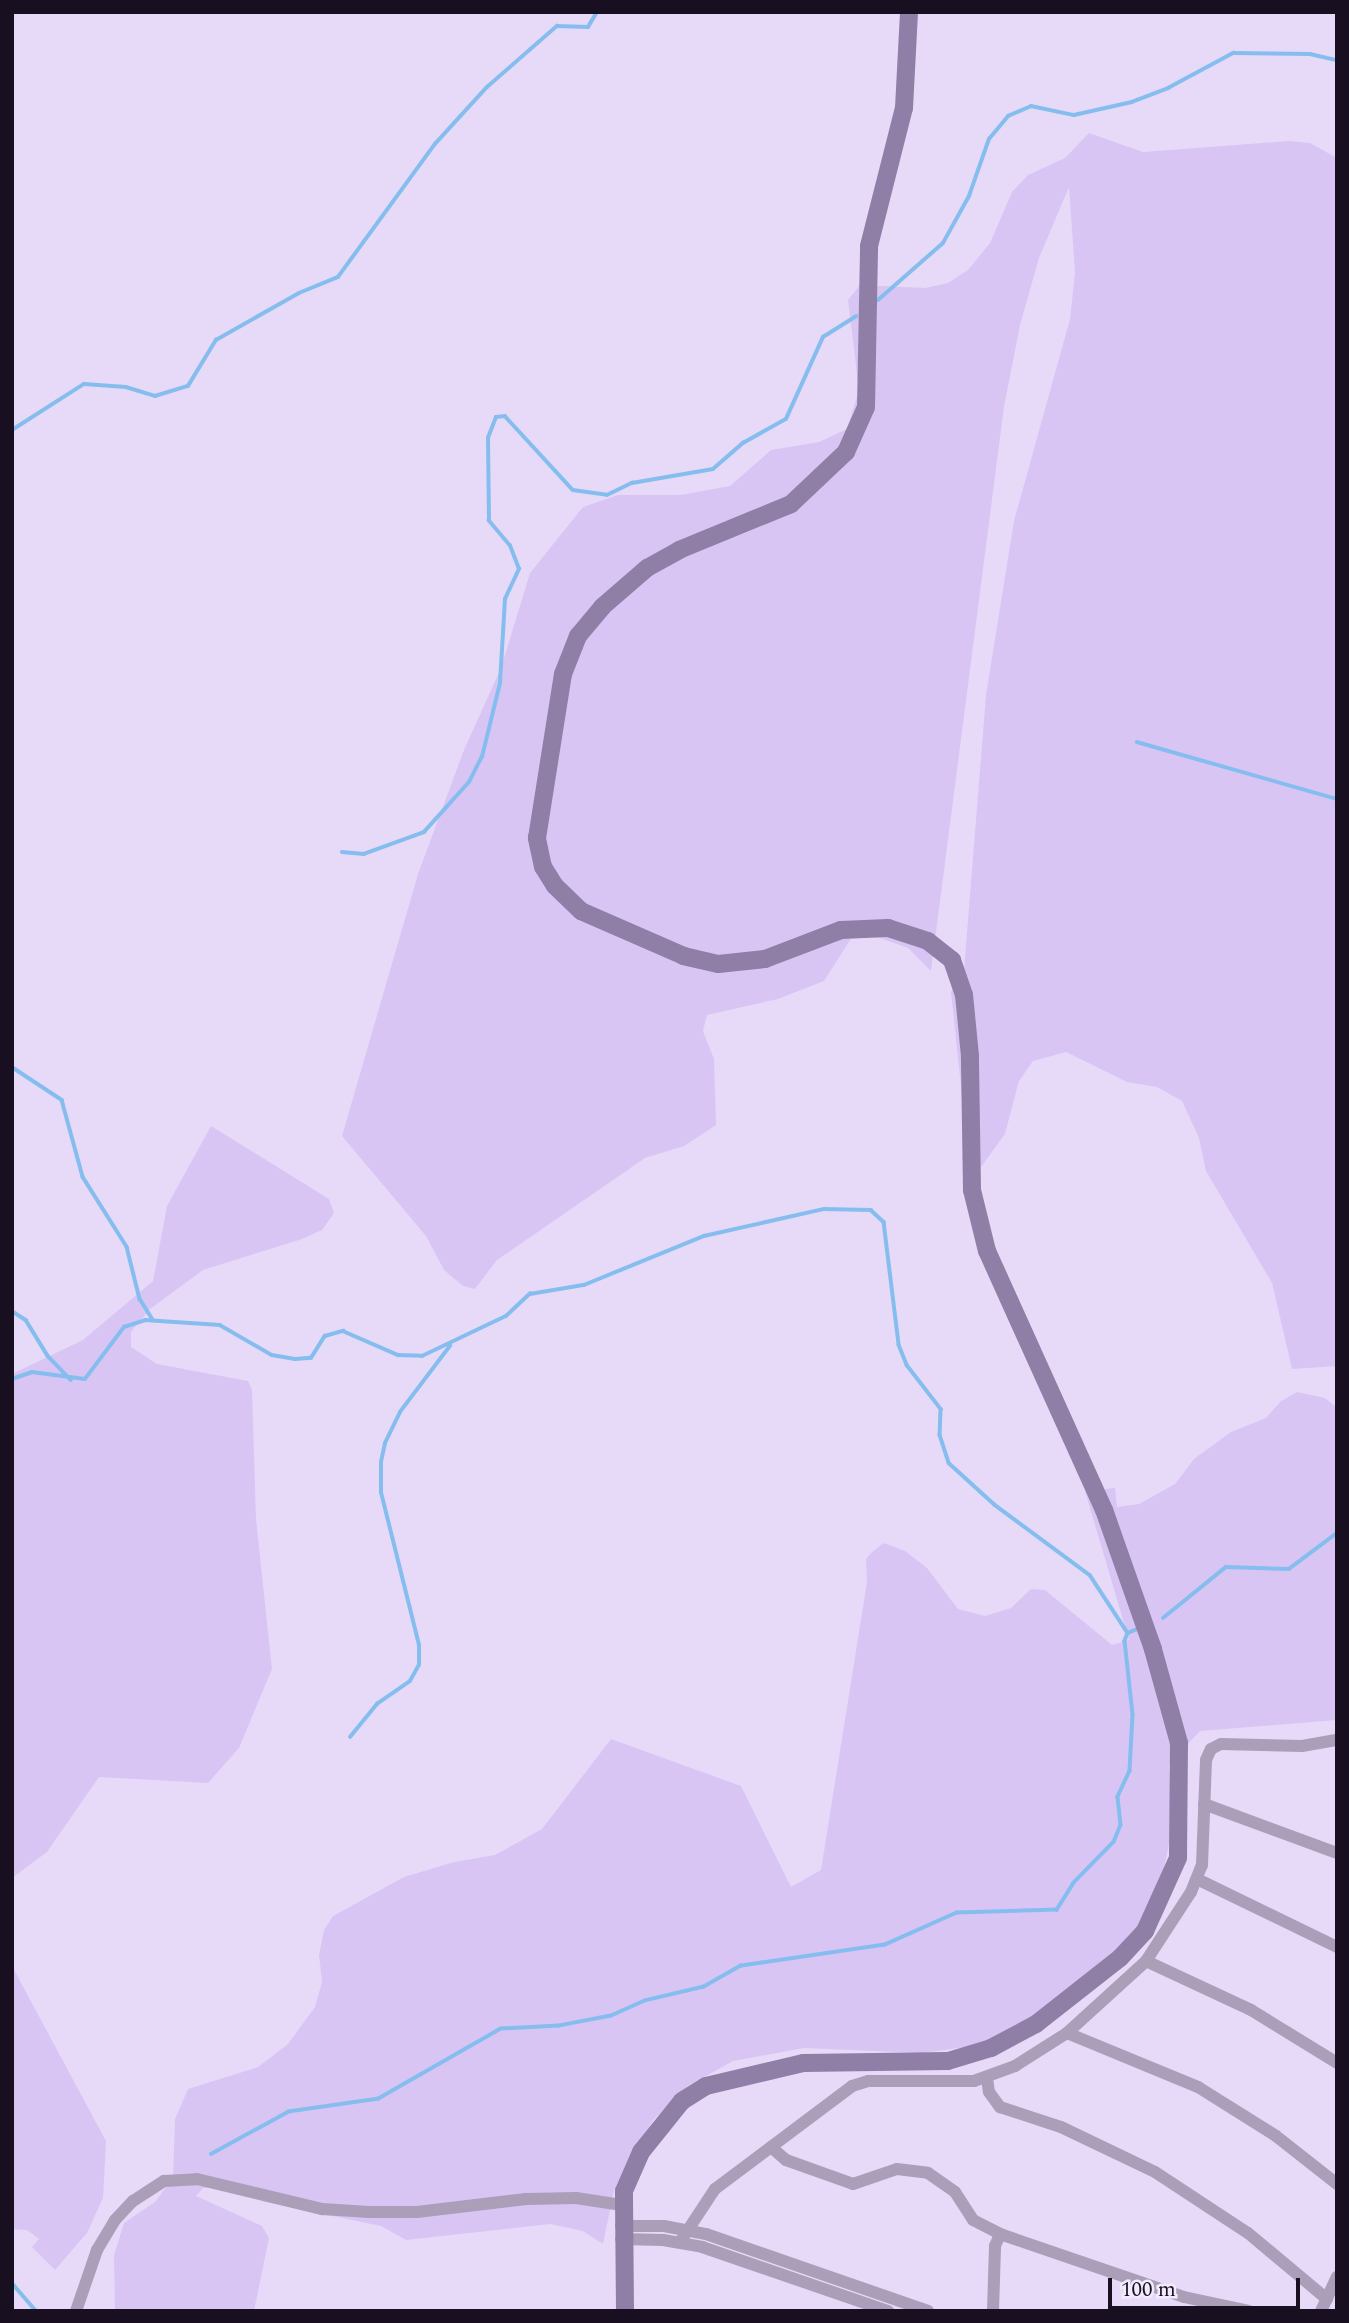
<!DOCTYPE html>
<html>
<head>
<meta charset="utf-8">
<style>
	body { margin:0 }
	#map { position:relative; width:1349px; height:2323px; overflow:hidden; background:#e7daf9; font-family:Spectral,serif }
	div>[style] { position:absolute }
	.green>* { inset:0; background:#d9c5f4 }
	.stream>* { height:3.5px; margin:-1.75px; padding:0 1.75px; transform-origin:1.75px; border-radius:1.75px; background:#85beee }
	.street>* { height:12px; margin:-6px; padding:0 6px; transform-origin:6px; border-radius:6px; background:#aa9eb9 }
	.secondary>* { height:18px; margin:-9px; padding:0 9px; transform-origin:9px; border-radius:9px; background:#8f7ea5 }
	span { translate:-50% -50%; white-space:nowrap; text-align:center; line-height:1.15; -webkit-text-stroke:5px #f2eaff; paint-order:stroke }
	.frame { position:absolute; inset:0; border:14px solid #180f21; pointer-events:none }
	.scale { position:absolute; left:1108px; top:2278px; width:192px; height:32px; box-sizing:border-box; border:4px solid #180f21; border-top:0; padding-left:9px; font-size:21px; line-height:24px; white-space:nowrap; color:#180f21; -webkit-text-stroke:5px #f2eaff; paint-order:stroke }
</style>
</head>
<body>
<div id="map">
	<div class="green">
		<i style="clip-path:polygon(1089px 133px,1143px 152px,1289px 141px,1310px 143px,1337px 158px,1337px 1366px,1292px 1369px,1272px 1283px,1206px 1171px,1199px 1138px,1182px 1101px,1157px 1087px,1127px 1082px,1066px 1052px,1033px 1061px,1019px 1081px,1005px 1134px,971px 1181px,951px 992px,964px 970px,986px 695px,1014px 521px,1070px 319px,1075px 272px,1069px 187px,1039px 258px,1020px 325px,1004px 407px,931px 971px,908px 948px,871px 935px,852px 937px,824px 981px,778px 999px,707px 1015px,703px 1031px,714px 1059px,716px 1125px,684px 1146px,645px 1158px,497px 1260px,475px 1289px,463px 1286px,444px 1270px,426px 1236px,342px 1136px,418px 874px,464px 750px,501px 668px,530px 573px,583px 507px,618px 495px,680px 495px,730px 486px,771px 450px,819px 442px,847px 429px,859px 390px,848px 300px,860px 285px,925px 288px,948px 283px,968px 270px,990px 243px,1012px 192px,1028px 175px,1065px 158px)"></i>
		<i style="clip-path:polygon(211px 1126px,329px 1199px,334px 1213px,322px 1230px,302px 1239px,203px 1270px,150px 1309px,131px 1332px,131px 1347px,157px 1364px,248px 1381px,252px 1390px,256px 1519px,272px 1669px,239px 1748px,208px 1783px,99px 1777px,47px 1852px,12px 1878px,12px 1374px,83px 1340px,153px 1281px,167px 1206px)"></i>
		<i style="clip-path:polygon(1297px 1392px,1325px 1398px,1337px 1408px,1337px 1720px,1200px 1731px,1169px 1764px,1172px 1830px,1162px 1877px,1134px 1937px,1045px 2012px,1001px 2038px,965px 2047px,923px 2053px,804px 2048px,733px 2061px,688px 2086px,653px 2120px,614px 2190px,603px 2244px,583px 2231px,550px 2224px,406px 2240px,381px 2226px,265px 2202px,218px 2187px,203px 2188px,196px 2196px,262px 2226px,269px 2238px,254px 2311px,115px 2311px,114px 2255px,124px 2223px,155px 2202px,173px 2178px,175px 2119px,188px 2089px,258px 2067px,288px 2044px,315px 2007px,322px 1982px,319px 1955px,324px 1930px,333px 1916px,404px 1877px,454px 1862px,495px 1855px,542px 1829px,611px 1739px,741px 1786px,791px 1887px,821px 1870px,867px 1582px,866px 1559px,872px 1552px,884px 1543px,905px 1551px,927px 1568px,958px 1609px,985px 1616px,1011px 1608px,1031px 1589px,1045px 1590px,1112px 1645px,1129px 1640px,1085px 1491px,1115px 1488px,1117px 1507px,1139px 1504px,1175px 1484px,1194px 1459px,1231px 1432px,1266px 1418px,1281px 1401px)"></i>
		<i style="clip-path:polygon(12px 1966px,106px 2141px,103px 2198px,87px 2233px,55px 2270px,32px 2247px,39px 2239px,27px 2230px,12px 2229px)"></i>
	</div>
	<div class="stream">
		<i style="left:878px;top:300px;width:86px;rotate:-41.2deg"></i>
		<i style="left:943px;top:243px;width:54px;rotate:-61deg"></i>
		<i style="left:969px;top:196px;width:60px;rotate:-70.7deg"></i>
		<i style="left:989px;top:139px;width:30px;rotate:-50deg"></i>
		<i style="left:1008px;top:116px;width:25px;rotate:-23deg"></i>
		<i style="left:1031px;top:106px;width:44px;rotate:11.8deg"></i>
		<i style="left:1074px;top:115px;width:59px;rotate:-12.6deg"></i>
		<i style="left:1132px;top:102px;width:39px;rotate:-21deg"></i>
		<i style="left:1168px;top:88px;width:74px;rotate:-28.3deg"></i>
		<i style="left:1233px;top:53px;width:77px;rotate:0.7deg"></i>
		<i style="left:1310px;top:54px;width:28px;rotate:13deg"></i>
		<i style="left:12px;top:430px;width:85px;rotate:-32.6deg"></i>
		<i style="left:84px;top:384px;width:42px;rotate:4.1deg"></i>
		<i style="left:126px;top:387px;width:30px;rotate:17deg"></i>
		<i style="left:155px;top:396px;width:34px;rotate:-17deg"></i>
		<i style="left:188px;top:386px;width:54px;rotate:-58.7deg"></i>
		<i style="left:216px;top:340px;width:95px;rotate:-29.5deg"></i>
		<i style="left:299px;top:293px;width:42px;rotate:-22.3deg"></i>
		<i style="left:338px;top:277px;width:165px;rotate:-53.9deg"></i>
		<i style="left:435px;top:144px;width:77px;rotate:-47.6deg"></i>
		<i style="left:487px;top:87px;width:93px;rotate:-41.1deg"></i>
		<i style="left:557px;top:26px;width:31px;rotate:2deg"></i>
		<i style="left:588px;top:27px;width:17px;rotate:-59deg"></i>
		<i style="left:1137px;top:742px;width:208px;rotate:15.9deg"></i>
		<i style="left:342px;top:852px;width:22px;rotate:5deg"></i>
		<i style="left:364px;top:854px;width:64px;rotate:-20.1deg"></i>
		<i style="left:424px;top:832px;width:67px;rotate:-48deg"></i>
		<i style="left:469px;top:782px;width:28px;rotate:-63deg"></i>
		<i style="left:482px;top:757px;width:76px;rotate:-76.3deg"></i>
		<i style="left:500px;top:683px;width:84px;rotate:-86.6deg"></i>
		<i style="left:505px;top:599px;width:33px;rotate:-65deg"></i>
		<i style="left:519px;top:569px;width:25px;rotate:-111deg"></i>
		<i style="left:510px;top:546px;width:33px;rotate:-130deg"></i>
		<i style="left:489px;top:521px;width:83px;rotate:-90.7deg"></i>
		<i style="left:488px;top:438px;width:22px;rotate:-69deg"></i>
		<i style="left:496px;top:417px;width:9px;rotate:-6deg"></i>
		<i style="left:505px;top:416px;width:100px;rotate:47.4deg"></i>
		<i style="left:573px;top:490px;width:34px;rotate:8deg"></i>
		<i style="left:607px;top:495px;width:28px;rotate:-26deg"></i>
		<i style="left:632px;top:483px;width:82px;rotate:-9.8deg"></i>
		<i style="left:713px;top:469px;width:40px;rotate:-41deg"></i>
		<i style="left:743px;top:443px;width:49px;rotate:-29.2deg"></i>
		<i style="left:786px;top:419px;width:90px;rotate:-65.7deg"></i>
		<i style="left:823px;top:337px;width:39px;rotate:-32deg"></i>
		<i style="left:12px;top:1067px;width:60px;rotate:33.4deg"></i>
		<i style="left:62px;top:1100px;width:80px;rotate:74.7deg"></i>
		<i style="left:83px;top:1177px;width:83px;rotate:57.8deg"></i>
		<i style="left:127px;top:1247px;width:54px;rotate:76deg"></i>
		<i style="left:140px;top:1299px;width:25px;rotate:58deg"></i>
		<i style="left:12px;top:1311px;width:17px;rotate:33deg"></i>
		<i style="left:26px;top:1320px;width:42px;rotate:58.6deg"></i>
		<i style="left:48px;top:1356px;width:33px;rotate:46deg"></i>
		<i style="left:12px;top:1379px;width:21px;rotate:-19deg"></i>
		<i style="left:32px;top:1372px;width:53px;rotate:7.5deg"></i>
		<i style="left:85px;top:1379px;width:65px;rotate:-53.1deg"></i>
		<i style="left:124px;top:1327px;width:22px;rotate:-18deg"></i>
		<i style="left:145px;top:1320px;width:75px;rotate:3.8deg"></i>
		<i style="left:220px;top:1325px;width:60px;rotate:30deg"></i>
		<i style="left:272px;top:1355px;width:23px;rotate:10deg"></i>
		<i style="left:295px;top:1359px;width:16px;rotate:-4deg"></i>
		<i style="left:311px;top:1358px;width:26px;rotate:-58deg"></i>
		<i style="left:325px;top:1336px;width:19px;rotate:-16deg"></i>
		<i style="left:343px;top:1331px;width:60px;rotate:23.6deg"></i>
		<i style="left:398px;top:1355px;width:24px;rotate:2deg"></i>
		<i style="left:422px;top:1356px;width:93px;rotate:-25.5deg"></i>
		<i style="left:506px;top:1316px;width:33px;rotate:-43deg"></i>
		<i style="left:530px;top:1294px;width:55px;rotate:-9.5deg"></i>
		<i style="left:584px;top:1285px;width:130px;rotate:-22.2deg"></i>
		<i style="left:704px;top:1236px;width:123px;rotate:-12.7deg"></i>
		<i style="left:824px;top:1209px;width:47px;rotate:1.2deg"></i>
		<i style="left:871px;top:1210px;width:18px;rotate:43deg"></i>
		<i style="left:884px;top:1222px;width:124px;rotate:83deg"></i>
		<i style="left:899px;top:1345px;width:22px;rotate:68deg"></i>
		<i style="left:907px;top:1365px;width:56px;rotate:52.3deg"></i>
		<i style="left:941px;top:1409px;width:26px;rotate:92deg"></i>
		<i style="left:940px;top:1435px;width:29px;rotate:72deg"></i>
		<i style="left:949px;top:1463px;width:62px;rotate:42.4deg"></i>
		<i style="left:995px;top:1505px;width:118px;rotate:36.4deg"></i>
		<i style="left:1090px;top:1575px;width:69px;rotate:56.8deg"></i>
		<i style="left:1128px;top:1633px;width:9px;rotate:111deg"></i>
		<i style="left:1125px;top:1641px;width:74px;rotate:83.8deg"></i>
		<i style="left:1133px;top:1715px;width:56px;rotate:93.1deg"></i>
		<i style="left:1130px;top:1771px;width:29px;rotate:115deg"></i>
		<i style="left:1118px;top:1797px;width:28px;rotate:84deg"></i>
		<i style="left:1121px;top:1825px;width:18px;rotate:112deg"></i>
		<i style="left:1114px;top:1842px;width:57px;rotate:134.3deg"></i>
		<i style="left:1074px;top:1883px;width:32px;rotate:122deg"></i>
		<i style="left:1057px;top:1910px;width:100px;rotate:178.3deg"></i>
		<i style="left:957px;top:1913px;width:79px;rotate:156deg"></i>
		<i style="left:885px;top:1945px;width:146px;rotate:171.7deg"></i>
		<i style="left:741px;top:1966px;width:43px;rotate:150.4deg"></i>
		<i style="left:704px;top:1987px;width:61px;rotate:166.7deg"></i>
		<i style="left:645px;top:2001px;width:37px;rotate:156deg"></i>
		<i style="left:611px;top:2016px;width:53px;rotate:169.1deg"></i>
		<i style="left:559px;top:2026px;width:58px;rotate:177deg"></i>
		<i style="left:501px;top:2029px;width:141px;rotate:150.2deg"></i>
		<i style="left:379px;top:2099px;width:91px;rotate:171.8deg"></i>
		<i style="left:289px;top:2112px;width:88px;rotate:151.4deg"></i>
		<i style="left:1163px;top:1618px;width:81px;rotate:-39deg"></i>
		<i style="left:1226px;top:1567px;width:63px;rotate:1.8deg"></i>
		<i style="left:1289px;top:1569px;width:60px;rotate:-36.9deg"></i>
		<i style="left:1128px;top:1633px;width:8px;rotate:-23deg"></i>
		<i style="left:350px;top:1737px;width:43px;rotate:-50.7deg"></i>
		<i style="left:377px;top:1704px;width:40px;rotate:-34.9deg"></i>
		<i style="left:410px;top:1681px;width:18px;rotate:-61deg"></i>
		<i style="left:419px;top:1665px;width:20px;rotate:-90deg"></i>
		<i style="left:419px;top:1645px;width:157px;rotate:-104deg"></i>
		<i style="left:381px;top:1493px;width:31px;rotate:-90deg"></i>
		<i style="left:381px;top:1462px;width:19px;rotate:-78deg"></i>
		<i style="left:385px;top:1443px;width:34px;rotate:-64deg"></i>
		<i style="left:400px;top:1412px;width:83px;rotate:-52.9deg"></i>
		<i style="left:12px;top:2283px;width:37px;rotate:49deg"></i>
	</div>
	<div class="street">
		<i style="left:1204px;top:1804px;width:142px;rotate:20.2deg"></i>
		<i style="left:1197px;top:1879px;width:156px;rotate:25.9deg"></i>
		<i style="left:1146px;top:1961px;width:116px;rotate:25deg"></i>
		<i style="left:1251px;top:2010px;width:101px;rotate:31.6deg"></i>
		<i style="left:1067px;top:2033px;width:142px;rotate:22.4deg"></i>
		<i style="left:1198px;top:2087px;width:92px;rotate:32.1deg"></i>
		<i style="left:1276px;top:2136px;width:78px;rotate:38.2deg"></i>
		<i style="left:987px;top:2078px;width:14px;rotate:82deg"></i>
		<i style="left:989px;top:2092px;width:19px;rotate:54deg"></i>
		<i style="left:1000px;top:2107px;width:64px;rotate:18.2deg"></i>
		<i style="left:1061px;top:2127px;width:104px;rotate:25.6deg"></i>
		<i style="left:1155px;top:2172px;width:111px;rotate:33.3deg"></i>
		<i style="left:1248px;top:2233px;width:103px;rotate:39.9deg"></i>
		<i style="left:771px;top:2147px;width:20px;rotate:41deg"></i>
		<i style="left:786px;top:2160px;width:71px;rotate:19.7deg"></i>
		<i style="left:853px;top:2184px;width:46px;rotate:-18.8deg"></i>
		<i style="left:897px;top:2169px;width:31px;rotate:7deg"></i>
		<i style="left:928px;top:2173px;width:33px;rotate:35deg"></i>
		<i style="left:955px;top:2192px;width:33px;rotate:57deg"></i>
		<i style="left:973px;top:2220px;width:30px;rotate:27deg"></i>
		<i style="left:1000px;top:2234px;width:194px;rotate:18.9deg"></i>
		<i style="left:1184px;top:2297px;width:66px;rotate:12.2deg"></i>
		<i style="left:621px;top:2226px;width:43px"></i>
		<i style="left:664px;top:2226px;width:43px;rotate:10.8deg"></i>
		<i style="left:706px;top:2234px;width:235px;rotate:19.1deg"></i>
		<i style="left:621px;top:2239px;width:42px;rotate:1.4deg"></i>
		<i style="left:663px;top:2240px;width:40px;rotate:10deg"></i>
		<i style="left:702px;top:2247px;width:197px;rotate:19deg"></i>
		<i style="left:680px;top:2242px;width:64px;rotate:-56.6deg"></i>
		<i style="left:715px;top:2189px;width:171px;rotate:-36.9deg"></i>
		<i style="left:852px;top:2086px;width:17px;rotate:-17deg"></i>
		<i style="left:868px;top:2081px;width:106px"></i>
		<i style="left:974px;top:2081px;width:44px;rotate:-20.1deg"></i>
		<i style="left:1015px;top:2066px;width:62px;rotate:-32.4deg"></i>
		<i style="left:1067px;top:2033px;width:107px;rotate:-42.3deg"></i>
		<i style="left:1146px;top:1961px;width:82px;rotate:-56.9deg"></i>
		<i style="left:1191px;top:1892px;width:29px;rotate:-68deg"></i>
		<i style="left:1202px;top:1865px;width:105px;rotate:-87.8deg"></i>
		<i style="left:1206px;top:1760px;width:12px;rotate:-66deg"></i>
		<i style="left:1211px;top:1749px;width:11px;rotate:-27deg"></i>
		<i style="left:1221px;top:1744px;width:81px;rotate:1.4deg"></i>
		<i style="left:1302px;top:1746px;width:36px;rotate:-10deg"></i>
		<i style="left:76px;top:2311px;width:65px;rotate:-71deg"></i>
		<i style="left:97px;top:2250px;width:35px;rotate:-59deg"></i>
		<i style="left:115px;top:2220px;width:26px;rotate:-47deg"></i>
		<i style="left:133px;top:2201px;width:37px;rotate:-33deg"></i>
		<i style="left:164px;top:2181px;width:33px;rotate:-3deg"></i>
		<i style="left:197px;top:2179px;width:129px;rotate:13.5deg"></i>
		<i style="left:322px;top:2209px;width:47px;rotate:3.7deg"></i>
		<i style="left:369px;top:2212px;width:48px"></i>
		<i style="left:417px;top:2212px;width:110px;rotate:-6.8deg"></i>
		<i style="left:526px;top:2199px;width:50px;rotate:-1.1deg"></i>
		<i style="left:576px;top:2198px;width:46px;rotate:8.8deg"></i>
		<i style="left:993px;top:2311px;width:65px;rotate:-88.2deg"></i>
		<i style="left:995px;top:2246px;width:13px;rotate:-67deg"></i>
		<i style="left:1321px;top:2311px;width:38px;rotate:-65deg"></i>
	</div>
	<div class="secondary">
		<i style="left:625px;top:2311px;width:120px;rotate:-90.5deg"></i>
		<i style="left:624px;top:2191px;width:43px;rotate:-66.4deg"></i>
		<i style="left:641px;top:2152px;width:65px;rotate:-51.2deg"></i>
		<i style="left:682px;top:2101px;width:28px;rotate:-32deg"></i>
		<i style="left:706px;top:2086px;width:100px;rotate:-13.3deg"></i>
		<i style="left:803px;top:2063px;width:145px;rotate:-0.8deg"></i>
		<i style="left:948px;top:2061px;width:45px;rotate:-16.8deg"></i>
		<i style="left:991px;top:2048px;width:51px;rotate:-28.1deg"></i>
		<i style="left:1036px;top:2024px;width:107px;rotate:-38.2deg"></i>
		<i style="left:1120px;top:1958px;width:37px;rotate:-47deg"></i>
		<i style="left:1145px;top:1931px;width:80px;rotate:-65.7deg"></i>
		<i style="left:1178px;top:1858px;width:115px;rotate:-89.5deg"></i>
		<i style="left:1179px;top:1743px;width:98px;rotate:-105.5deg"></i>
		<i style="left:1153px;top:1649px;width:147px;rotate:-109.4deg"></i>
		<i style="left:1104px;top:1510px;width:284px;rotate:-114.3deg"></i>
		<i style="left:987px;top:1251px;width:63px;rotate:-103.8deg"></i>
		<i style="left:972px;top:1190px;width:134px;rotate:-90.9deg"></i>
		<i style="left:970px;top:1056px;width:61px;rotate:-95.6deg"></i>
		<i style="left:964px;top:995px;width:37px;rotate:-109deg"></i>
		<i style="left:952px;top:960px;width:31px;rotate:-142deg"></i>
		<i style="left:928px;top:941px;width:42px;rotate:-162deg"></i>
		<i style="left:888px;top:928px;width:47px;rotate:177.6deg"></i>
		<i style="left:841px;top:930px;width:81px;rotate:159.1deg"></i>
		<i style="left:765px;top:959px;width:47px;rotate:173.9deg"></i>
		<i style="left:718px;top:964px;width:35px;rotate:-167deg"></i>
		<i style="left:684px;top:956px;width:112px;rotate:-156.4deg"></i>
		<i style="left:581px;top:911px;width:36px;rotate:-136deg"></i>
		<i style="left:555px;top:886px;width:22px;rotate:-122deg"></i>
		<i style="left:543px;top:867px;width:30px;rotate:-102deg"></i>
		<i style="left:537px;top:838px;width:166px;rotate:-81deg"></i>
		<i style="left:563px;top:674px;width:41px;rotate:-68.5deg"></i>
		<i style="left:578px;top:636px;width:38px;rotate:-50deg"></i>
		<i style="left:602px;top:607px;width:60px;rotate:-40.9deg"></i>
		<i style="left:647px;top:568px;width:37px;rotate:-29deg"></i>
		<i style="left:679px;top:550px;width:121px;rotate:-22.3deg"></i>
		<i style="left:791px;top:504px;width:76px;rotate:-43.4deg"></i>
		<i style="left:846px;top:452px;width:49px;rotate:-66deg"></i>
		<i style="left:866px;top:407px;width:161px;rotate:-88.9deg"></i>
		<i style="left:869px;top:246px;width:142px;rotate:-75.8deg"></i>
		<i style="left:904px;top:108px;width:96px;rotate:-87deg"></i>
	</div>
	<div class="frame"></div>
	<div class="scale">100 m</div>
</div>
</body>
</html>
